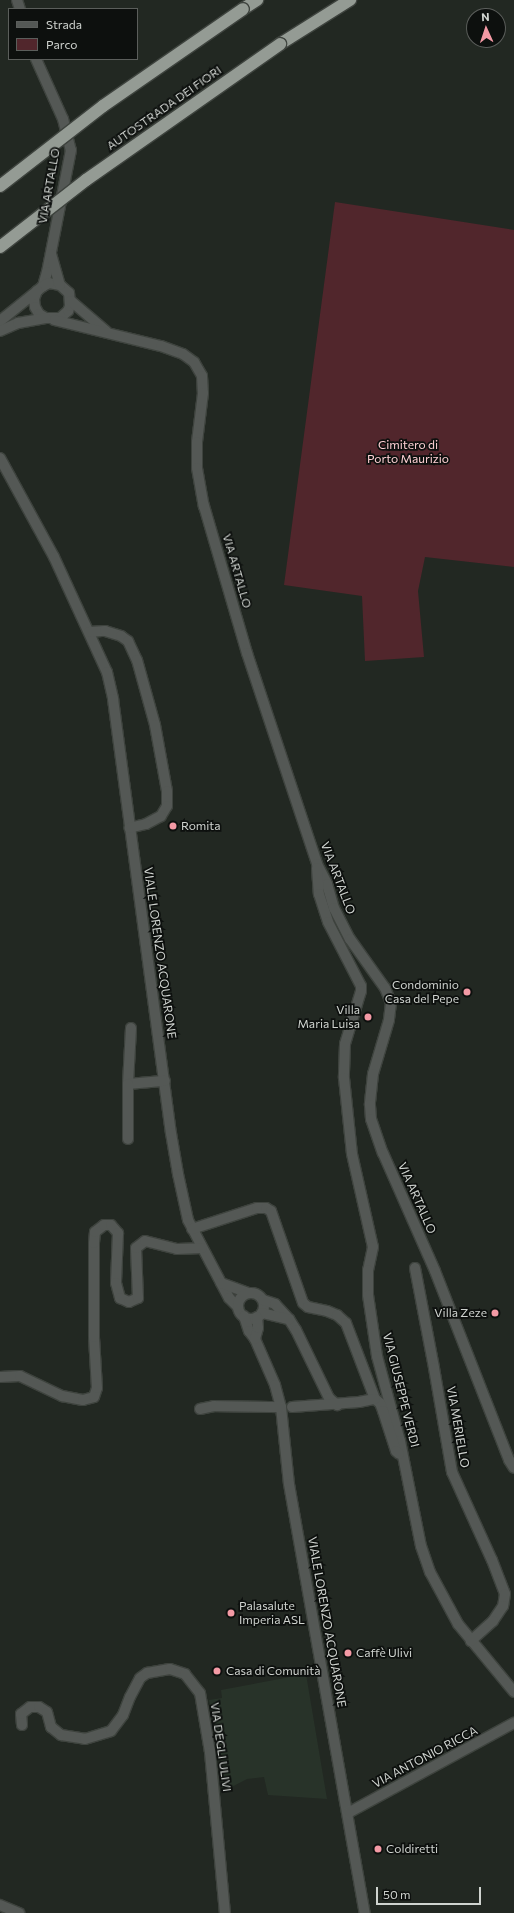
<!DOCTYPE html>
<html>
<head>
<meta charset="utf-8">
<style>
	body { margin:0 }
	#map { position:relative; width:514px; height:1913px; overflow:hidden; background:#222822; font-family:Commissioner,sans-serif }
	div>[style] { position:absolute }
	.built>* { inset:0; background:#283329 }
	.green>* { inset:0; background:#51262c }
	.roads { filter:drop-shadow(1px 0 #3e433e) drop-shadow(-1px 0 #3e433e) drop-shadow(0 1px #3e433e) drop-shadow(0 -1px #3e433e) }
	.minor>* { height:10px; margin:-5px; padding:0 5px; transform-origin:5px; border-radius:5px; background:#545855 }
	.minor>.ring { margin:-5px; padding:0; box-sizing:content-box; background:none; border:10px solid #545855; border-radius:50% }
	.highway>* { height:12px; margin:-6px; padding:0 6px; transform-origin:6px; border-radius:6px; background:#949b94 }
	.bridges { filter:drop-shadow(1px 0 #3e433e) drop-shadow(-1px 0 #3e433e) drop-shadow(0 1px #3e433e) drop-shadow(0 -1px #3e433e) }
	.highway-bridge>* { height:12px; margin:-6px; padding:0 6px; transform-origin:6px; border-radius:6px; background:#949b94 }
	.dots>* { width:11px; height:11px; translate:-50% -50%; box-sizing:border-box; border:2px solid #0d100e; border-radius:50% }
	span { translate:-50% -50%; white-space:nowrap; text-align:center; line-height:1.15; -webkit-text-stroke:3.5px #0d100e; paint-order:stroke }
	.street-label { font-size:12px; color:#cfd3cf }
	.park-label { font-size:12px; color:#fed0d4 }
	.poi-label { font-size:12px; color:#cfd3cf }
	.left { translate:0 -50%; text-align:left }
	.right { translate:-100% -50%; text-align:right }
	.legend { position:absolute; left:8px; top:8px; width:130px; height:52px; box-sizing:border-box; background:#0d100e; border:1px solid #5b5e5b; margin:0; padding:5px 7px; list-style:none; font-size:12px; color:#cfd3cf }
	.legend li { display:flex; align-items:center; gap:8px; height:20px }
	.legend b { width:20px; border:1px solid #5b5e5b }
	.north { position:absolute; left:466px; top:8px; width:40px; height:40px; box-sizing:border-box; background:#0d100e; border:1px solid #5b5e5b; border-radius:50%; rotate:357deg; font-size:11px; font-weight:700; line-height:16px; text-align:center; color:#cfd3cf }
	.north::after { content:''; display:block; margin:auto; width:14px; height:18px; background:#f49aa5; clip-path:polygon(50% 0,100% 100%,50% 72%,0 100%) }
	.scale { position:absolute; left:376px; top:1887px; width:105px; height:18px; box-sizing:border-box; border:2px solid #cfd3cf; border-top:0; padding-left:5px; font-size:12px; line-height:14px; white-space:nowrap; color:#cfd3cf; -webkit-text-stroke:3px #0d100e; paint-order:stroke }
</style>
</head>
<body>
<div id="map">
	<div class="built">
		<i style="clip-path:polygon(306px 1674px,327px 1799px,268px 1795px,264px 1777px,247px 1779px,222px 1792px,221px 1756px,209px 1700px,222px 1698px,221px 1690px)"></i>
	</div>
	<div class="green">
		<i style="clip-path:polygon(335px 202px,514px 230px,514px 567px,425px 557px,418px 591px,424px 657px,365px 661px,362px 596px,284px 585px)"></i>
	</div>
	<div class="roads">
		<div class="minor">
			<i style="left:17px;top:0;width:9px;rotate:72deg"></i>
			<i style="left:36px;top:59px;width:66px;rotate:65.8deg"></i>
			<i style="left:63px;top:119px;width:32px;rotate:76deg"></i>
			<i style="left:71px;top:150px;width:124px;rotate:101.1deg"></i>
			<i style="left:47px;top:272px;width:15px;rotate:106deg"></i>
			<i style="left:43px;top:286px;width:8px;rotate:140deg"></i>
			<i style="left:37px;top:291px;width:9px;rotate:111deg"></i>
			<i style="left:34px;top:299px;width:8px;rotate:83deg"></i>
			<i style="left:35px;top:307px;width:8px;rotate:60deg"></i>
			<i style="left:39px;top:314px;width:8px;rotate:30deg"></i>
			<i style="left:46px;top:318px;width:14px"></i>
			<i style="left:60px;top:318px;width:11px;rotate:-41deg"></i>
			<i style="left:68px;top:311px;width:5px;rotate:-68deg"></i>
			<i style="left:70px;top:306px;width:13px;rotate:-94deg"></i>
			<i style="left:69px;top:293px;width:12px;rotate:-138deg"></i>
			<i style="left:60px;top:285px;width:11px;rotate:-170deg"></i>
			<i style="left:49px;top:283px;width:7px;rotate:153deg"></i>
			<i style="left:51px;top:254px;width:32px;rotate:74deg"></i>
			<i style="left:71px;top:301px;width:46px;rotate:40.6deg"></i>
			<i style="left:54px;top:320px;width:110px;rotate:13.7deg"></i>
			<i style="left:161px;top:346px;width:23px;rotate:20deg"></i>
			<i style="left:183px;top:354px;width:14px;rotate:36deg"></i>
			<i style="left:194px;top:362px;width:16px;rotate:60deg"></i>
			<i style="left:202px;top:376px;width:17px;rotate:87deg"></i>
			<i style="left:203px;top:393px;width:49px;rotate:97deg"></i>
			<i style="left:197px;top:442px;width:26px;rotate:90deg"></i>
			<i style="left:197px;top:468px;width:39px;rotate:80deg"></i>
			<i style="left:204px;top:506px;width:153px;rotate:73.7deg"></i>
			<i style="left:247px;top:653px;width:222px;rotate:71.6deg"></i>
			<i style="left:317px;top:864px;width:22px;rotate:63deg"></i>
			<i style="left:327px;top:884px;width:25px;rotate:74deg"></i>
			<i style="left:334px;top:908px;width:35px;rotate:63deg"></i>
			<i style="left:350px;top:939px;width:60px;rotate:54.5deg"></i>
			<i style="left:385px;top:988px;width:16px;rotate:68deg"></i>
			<i style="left:391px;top:1003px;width:17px;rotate:97deg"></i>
			<i style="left:389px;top:1020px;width:56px;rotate:106.5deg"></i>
			<i style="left:373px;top:1074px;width:31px;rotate:96deg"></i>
			<i style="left:370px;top:1105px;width:14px;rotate:86deg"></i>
			<i style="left:371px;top:1119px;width:36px;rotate:71deg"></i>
			<i style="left:383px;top:1153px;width:129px;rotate:66.2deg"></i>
			<i style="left:435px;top:1271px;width:203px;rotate:68.6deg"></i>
			<i style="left:509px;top:1460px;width:9px;rotate:58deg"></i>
			<i style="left:0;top:321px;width:48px;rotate:-39deg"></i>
			<i style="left:0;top:331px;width:20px;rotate:-24deg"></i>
			<i style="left:18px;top:323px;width:28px;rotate:-10deg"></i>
			<i style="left:0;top:458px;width:113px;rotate:61.4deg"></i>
			<i style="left:54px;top:557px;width:127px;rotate:65.3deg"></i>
			<i style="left:107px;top:672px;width:28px;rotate:77deg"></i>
			<i style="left:113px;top:699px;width:438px;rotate:82.4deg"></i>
			<i style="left:171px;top:1133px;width:42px;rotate:80.3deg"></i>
			<i style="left:178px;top:1174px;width:47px;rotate:77.7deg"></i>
			<i style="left:188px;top:1220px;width:88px;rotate:62.3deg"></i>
			<i style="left:229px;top:1298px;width:13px;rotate:45deg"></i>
			<i style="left:89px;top:632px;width:16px;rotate:-4deg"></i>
			<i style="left:105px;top:631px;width:17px;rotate:17deg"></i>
			<i style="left:121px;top:636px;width:9px;rotate:36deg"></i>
			<i style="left:128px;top:641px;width:21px;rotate:65deg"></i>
			<i style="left:137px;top:660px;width:67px;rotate:74.5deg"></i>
			<i style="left:155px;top:725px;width:67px;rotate:79.7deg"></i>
			<i style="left:167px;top:791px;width:15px;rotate:90deg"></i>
			<i style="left:167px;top:806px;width:12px;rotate:121deg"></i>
			<i style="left:161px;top:816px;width:17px;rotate:152deg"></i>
			<i style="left:146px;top:824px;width:17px;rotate:167deg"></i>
			<i style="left:317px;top:868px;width:26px;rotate:86deg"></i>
			<i style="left:319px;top:894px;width:29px;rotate:72deg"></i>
			<i style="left:328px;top:922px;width:72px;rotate:62.7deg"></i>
			<i style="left:361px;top:986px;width:5px;rotate:90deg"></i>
			<i style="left:361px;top:991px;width:55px;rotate:106.8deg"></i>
			<i style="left:345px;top:1044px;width:34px;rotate:92deg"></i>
			<i style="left:344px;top:1078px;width:76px;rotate:84deg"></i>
			<i style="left:352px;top:1154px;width:95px;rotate:77.3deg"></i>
			<i style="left:373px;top:1247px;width:24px;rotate:102deg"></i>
			<i style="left:368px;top:1270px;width:25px;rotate:90deg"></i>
			<i style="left:368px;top:1295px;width:62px;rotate:81.6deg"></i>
			<i style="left:377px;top:1356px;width:88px;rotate:74.9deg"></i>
			<i style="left:400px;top:1441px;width:107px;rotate:78.7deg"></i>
			<i style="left:421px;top:1546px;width:28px;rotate:71deg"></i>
			<i style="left:430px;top:1572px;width:59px;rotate:61.7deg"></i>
			<i style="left:458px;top:1624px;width:88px;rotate:50.5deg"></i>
			<i style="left:131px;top:1028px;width:56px;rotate:93.1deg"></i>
			<i style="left:128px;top:1084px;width:37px;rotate:-5deg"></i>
			<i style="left:128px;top:1139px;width:55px;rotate:-90deg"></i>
			<i style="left:192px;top:1229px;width:68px;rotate:-17.9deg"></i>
			<i style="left:257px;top:1208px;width:9px"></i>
			<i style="left:266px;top:1208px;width:6px;rotate:31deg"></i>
			<i style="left:271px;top:1211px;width:97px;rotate:70.8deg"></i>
			<i style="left:303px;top:1303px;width:6px;rotate:39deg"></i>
			<i style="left:308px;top:1307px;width:19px;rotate:12deg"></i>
			<i style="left:327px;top:1311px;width:11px;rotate:22deg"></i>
			<i style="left:337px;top:1315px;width:12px;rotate:42deg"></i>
			<i style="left:346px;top:1323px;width:81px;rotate:69.1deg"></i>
			<i style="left:375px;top:1399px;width:6px;rotate:39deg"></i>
			<i style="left:380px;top:1403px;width:9px;rotate:69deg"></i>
			<i style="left:383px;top:1411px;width:42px;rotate:72deg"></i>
			<i style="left:396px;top:1451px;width:4px;rotate:45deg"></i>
			<i style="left:415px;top:1268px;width:102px;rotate:79.2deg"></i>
			<i style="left:434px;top:1368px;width:106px;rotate:80.2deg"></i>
			<i style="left:452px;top:1472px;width:97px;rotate:65.6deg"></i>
			<i style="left:492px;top:1560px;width:36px;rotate:69deg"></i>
			<i style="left:505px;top:1594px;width:12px;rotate:99deg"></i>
			<i style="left:503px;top:1606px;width:18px;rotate:124deg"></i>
			<i style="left:493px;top:1621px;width:30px;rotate:138deg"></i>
			<i style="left:221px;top:1283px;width:29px;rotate:20deg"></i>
			<i class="ring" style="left:238px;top:1293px;width:16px;height:16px"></i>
			<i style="left:263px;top:1300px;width:13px;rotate:18deg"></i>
			<i style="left:275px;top:1304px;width:21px;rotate:47deg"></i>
			<i style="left:289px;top:1319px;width:13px;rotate:58deg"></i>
			<i style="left:296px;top:1330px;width:76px;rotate:64.1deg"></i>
			<i style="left:329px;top:1398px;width:11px;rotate:41deg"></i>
			<i style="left:262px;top:1313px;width:28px;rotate:13deg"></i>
			<i style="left:244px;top:1316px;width:16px;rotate:72deg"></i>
			<i style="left:249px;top:1331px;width:10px;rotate:53deg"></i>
			<i style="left:255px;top:1339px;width:50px;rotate:66.5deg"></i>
			<i style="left:275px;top:1385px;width:23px;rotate:75deg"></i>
			<i style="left:281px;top:1407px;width:77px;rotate:84.1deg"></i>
			<i style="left:289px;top:1484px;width:436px;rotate:80deg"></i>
			<i style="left:255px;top:1339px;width:11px;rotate:-75deg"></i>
			<i style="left:258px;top:1328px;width:11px;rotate:-95deg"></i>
			<i style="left:0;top:1377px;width:20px;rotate:-3deg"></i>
			<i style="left:20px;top:1376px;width:47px;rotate:25.5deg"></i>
			<i style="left:62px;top:1396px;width:21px;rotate:11deg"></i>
			<i style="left:83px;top:1400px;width:11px;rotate:-15deg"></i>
			<i style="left:94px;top:1397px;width:9px;rotate:-72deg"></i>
			<i style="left:97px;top:1388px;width:51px;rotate:-93.4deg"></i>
			<i style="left:94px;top:1337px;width:94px;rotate:-90deg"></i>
			<i style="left:94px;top:1243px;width:11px;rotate:-85deg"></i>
			<i style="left:95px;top:1232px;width:11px;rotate:-38deg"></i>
			<i style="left:104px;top:1225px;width:7px"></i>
			<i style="left:111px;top:1225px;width:11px;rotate:49deg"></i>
			<i style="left:118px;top:1233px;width:50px;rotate:92.3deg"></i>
			<i style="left:116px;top:1283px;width:16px;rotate:75deg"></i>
			<i style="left:120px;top:1298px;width:10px;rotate:24deg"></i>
			<i style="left:129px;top:1302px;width:10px;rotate:-24deg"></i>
			<i style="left:138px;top:1298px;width:50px;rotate:-92.3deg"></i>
			<i style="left:136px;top:1248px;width:11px;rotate:-38deg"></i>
			<i style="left:145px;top:1241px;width:33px;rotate:14deg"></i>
			<i style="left:177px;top:1249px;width:25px;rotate:-2deg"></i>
			<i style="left:292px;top:1407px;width:67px;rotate:-4.3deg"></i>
			<i style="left:359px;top:1402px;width:16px;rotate:-11deg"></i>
			<i style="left:200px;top:1409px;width:14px;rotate:-12deg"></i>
			<i style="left:214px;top:1406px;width:67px;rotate:0.9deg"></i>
			<i style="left:22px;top:1725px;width:11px;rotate:-95deg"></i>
			<i style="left:21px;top:1714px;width:11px;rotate:-38deg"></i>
			<i style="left:30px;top:1707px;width:9px"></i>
			<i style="left:39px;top:1707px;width:9px;rotate:32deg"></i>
			<i style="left:47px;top:1712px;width:16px;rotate:75deg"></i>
			<i style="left:51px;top:1727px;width:13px;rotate:39deg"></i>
			<i style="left:61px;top:1735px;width:24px;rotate:9deg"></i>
			<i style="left:85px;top:1739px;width:27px;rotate:-17deg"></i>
			<i style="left:111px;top:1731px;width:20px;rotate:-53deg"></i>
			<i style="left:123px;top:1715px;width:19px;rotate:-69deg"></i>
			<i style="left:130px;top:1697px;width:21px;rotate:-62deg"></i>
			<i style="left:140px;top:1678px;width:9px;rotate:-36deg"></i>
			<i style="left:147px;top:1673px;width:23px;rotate:-10deg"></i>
			<i style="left:170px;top:1669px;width:16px;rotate:18deg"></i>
			<i style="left:185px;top:1674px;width:24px;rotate:52deg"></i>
			<i style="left:200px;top:1693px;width:60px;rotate:80.4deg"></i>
			<i style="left:210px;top:1752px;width:162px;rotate:84.7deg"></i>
			<i style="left:348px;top:1813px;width:189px;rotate:-28.5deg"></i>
			<i style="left:0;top:1905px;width:21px;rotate:23deg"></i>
		</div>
		<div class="highway">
			<i style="left:243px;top:9px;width:17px;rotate:-33deg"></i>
			<i style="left:280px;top:44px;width:83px;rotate:-32.2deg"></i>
		</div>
	</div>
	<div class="bridges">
		<div class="highway-bridge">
			<i style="left:0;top:186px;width:130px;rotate:-37.8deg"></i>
			<i style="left:103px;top:106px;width:170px;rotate:-34.7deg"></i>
			<i style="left:0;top:247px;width:109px;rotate:-37.9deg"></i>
			<i style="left:86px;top:180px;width:237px;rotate:-35deg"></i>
		</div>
	</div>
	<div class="dots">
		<i style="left:173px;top:826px;background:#f49aa5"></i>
		<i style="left:467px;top:992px;background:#f49aa5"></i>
		<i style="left:368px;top:1017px;background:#f49aa5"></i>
		<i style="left:495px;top:1313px;background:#f49aa5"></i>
		<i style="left:231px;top:1613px;background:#f49aa5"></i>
		<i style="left:348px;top:1653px;background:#f49aa5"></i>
		<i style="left:217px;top:1671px;background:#f49aa5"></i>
		<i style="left:378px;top:1849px;background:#f49aa5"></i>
	</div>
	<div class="street-label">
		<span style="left:164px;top:108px;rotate:-35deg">AUTOSTRADA DEI FIORI</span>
		<span style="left:49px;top:186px;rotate:-80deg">VIA ARTALLO</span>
		<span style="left:237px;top:571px;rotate:74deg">VIA ARTALLO</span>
		<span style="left:338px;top:878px;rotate:69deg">VIA ARTALLO</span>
		<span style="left:160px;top:953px;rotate:82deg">VIALE LORENZO ACQUARONE</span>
		<span style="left:417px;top:1198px;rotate:66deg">VIA ARTALLO</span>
		<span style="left:401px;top:1390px;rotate:76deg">VIA GIUSEPPE VERDI</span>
		<span style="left:458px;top:1427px;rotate:80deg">VIA MERIELLO</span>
		<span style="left:327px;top:1622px;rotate:80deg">VIALE LORENZO ACQUARONE</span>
		<span style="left:221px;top:1747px;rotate:82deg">VIA DEGLI ULIVI</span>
		<span style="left:425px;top:1757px;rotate:-28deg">VIA ANTONIO RICCA</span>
	</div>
	<div class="park-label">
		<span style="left:408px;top:452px">Cimitero di<br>Porto Maurizio</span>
	</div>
	<div class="poi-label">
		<span class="left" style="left:181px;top:826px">Romita</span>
		<span class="right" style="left:459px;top:992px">Condominio<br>Casa del Pepe</span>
		<span class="right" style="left:360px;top:1017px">Villa<br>Maria Luisa</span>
		<span class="right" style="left:487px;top:1313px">Villa Zeze</span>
		<span class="left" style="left:239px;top:1613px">Palasalute<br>Imperia ASL</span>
		<span class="left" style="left:356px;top:1653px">Caffè Ulivi</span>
		<span class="left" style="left:226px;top:1671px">Casa di Comunità</span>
		<span class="left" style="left:386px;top:1849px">Coldiretti</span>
	</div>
	<ul class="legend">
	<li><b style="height:5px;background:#545855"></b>Strada</li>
	<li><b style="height:11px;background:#51262c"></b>Parco</li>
	</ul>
	<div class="north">N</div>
	<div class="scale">50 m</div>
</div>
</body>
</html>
